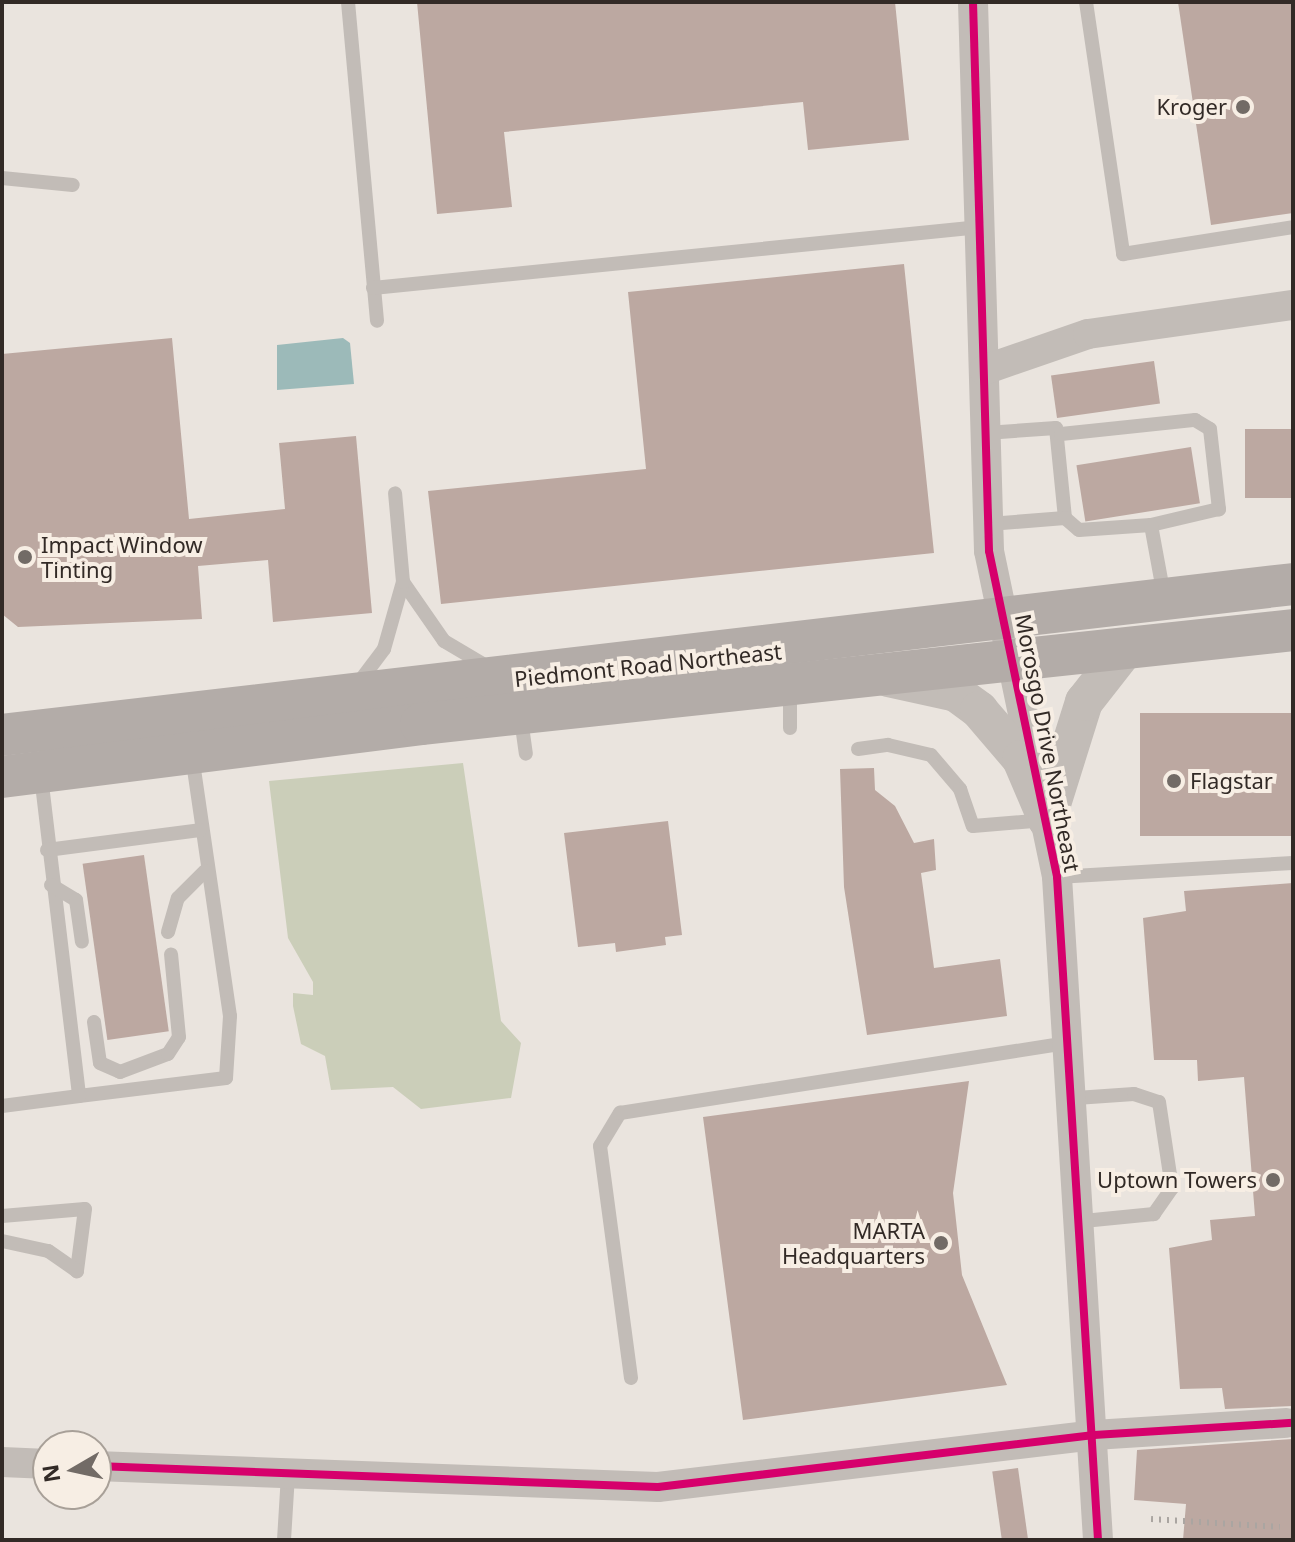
<!DOCTYPE html>
<html>
<head>
<meta charset="utf-8">
<style>
	body { margin:0 }
	#map { position:relative; width:1295px; height:1542px; overflow:hidden; background:#eae4de; font-family:"Noto Sans",sans-serif }
	div>[style] { position:absolute }
	.green>* { inset:0; background:#cbceb9 }
	.water>* { inset:0; background:#9cbab9 }
	.building>* { inset:0; background:#bca8a1; transform-origin:0 0 }
	.service>* { height:14px; margin:-7px; padding:0 7px; transform-origin:7px; border-radius:7px; background:#c2bcb7 }
	.minor>* { height:30px; margin:-15px; padding:0 15px; transform-origin:15px; border-radius:15px; background:#c2bcb7 }
	.tertiary>* { height:38px; margin:-19px; padding:0 19px; transform-origin:19px; border-radius:19px; background:#c2bcb7 }
	.secondary>* { height:42px; margin:-21px; padding:0 21px; transform-origin:21px; border-radius:21px; background:#b3aca8 }
	.rail>* { height:6px; margin-top:-3px; transform-origin:0; background:repeating-linear-gradient(90deg,#aaa5a1 0 2px,transparent 0 8px) }
	.cycleway>* { height:8px; margin:-4px; padding:0 4px; transform-origin:4px; border-radius:4px; background:#d6006c }
	.dots>* { width:22px; height:22px; translate:-50% -50%; box-sizing:border-box; border:4px solid #f7eee4; border-radius:50% }
	span { translate:-50% -50%; white-space:nowrap; text-align:center; line-height:1.15; -webkit-text-stroke:8px #f7eee4; paint-order:stroke }
	.poi-label { font-size:22px; color:#322a26 }
	.right { translate:-100% -50%; text-align:right }
	.left { translate:0 -50%; text-align:left }
	.street-label { font-size:22px; color:#322a26 }
	.frame { position:absolute; inset:0; border:4px solid #322a26; pointer-events:none }
	.north { position:absolute; left:32px; top:1430px; width:80px; height:80px; box-sizing:border-box; background:#f7eee4; border:2px solid #a8a098; border-radius:50%; rotate:261deg; font-size:22px; font-weight:700; line-height:32px; text-align:center; color:#322a26 }
	.north::after { content:''; display:block; margin:auto; width:28px; height:36px; background:#726b66; clip-path:polygon(50% 0,100% 100%,50% 72%,0 100%) }
</style>
</head>
<body>
<div id="map">
	<div class="green">
		<i style="clip-path:polygon(463px 763px,501px 1021px,521px 1043px,511px 1098px,421px 1109px,393px 1087px,331px 1090px,325px 1056px,301px 1044px,293px 1006px,293px 993px,313px 995px,313px 982px,288px 938px,269px 781px)"></i>
	</div>
	<div class="water">
		<i style="clip-path:polygon(343px 338px,350px 343px,354px 384px,277px 390px,277px 345px)"></i>
	</div>
	<div class="building">
		<i style="clip-path:polygon(417px 2px,895px 2px,909px 140px,808px 150px,803px 102px,504px 132px,512px 207px,437px 214px)"></i>
		<i style="clip-path:polygon(1178px 2px,1293px 2px,1293px 213px,1211px 225px)"></i>
		<i style="clip-path:polygon(904px 264px,934px 553px,441px 604px,428px 491px,646px 469px,628px 292px)"></i>
		<i style="clip-path:polygon(172px 338px,189px 519px,285px 509px,279px 443px,356px 436px,372px 613px,273px 622px,268px 560px,198px 566px,202px 619px,18px 627px,2px 614px,2px 354px)"></i>
		<i style="left:1154px;top:361px;width:43px;height:104px;rotate:82deg"></i>
		<i style="left:1293px;top:429px;width:69px;height:48px;rotate:90deg"></i>
		<i style="left:1191px;top:447px;width:57px;height:116px;rotate:81deg"></i>
		<i style="left:1293px;top:713px;width:123px;height:153px;rotate:90deg"></i>
		<i style="clip-path:polygon(874px 768px,875px 790px,895px 806px,914px 843px,934px 839px,936px 870px,921px 873px,934px 968px,1000px 959px,1007px 1016px,867px 1035px,844px 887px,840px 769px)"></i>
		<i style="clip-path:polygon(668px 821px,682px 935px,665px 937px,666px 945px,616px 952px,615px 943px,578px 947px,564px 833px)"></i>
		<i style="left:144px;top:855px;width:178px;height:62px;rotate:82deg"></i>
		<i style="clip-path:polygon(1293px 883px,1293px 1406px,1225px 1409px,1222px 1388px,1180px 1389px,1169px 1248px,1212px 1240px,1210px 1220px,1255px 1216px,1244px 1077px,1198px 1081px,1197px 1060px,1154px 1060px,1143px 918px,1186px 911px,1184px 891px)"></i>
		<i style="clip-path:polygon(969px 1081px,953px 1193px,962px 1275px,1007px 1385px,743px 1420px,703px 1117px)"></i>
		<i style="clip-path:polygon(1293px 1439px,1293px 1540px,1183px 1540px,1186px 1504px,1134px 1500px,1137px 1450px)"></i>
		<i style="left:1018px;top:1468px;width:73px;height:26px;rotate:82deg"></i>
	</div>
	<div class="service">
		<i style="left:348px;top:2px;width:320px;rotate:84.8deg"></i>
		<i style="left:1086px;top:2px;width:255px;rotate:81.6deg"></i>
		<i style="left:1123px;top:254px;width:172px;rotate:-9deg"></i>
		<i style="left:2px;top:178px;width:71px;rotate:5.6deg"></i>
		<i style="left:373px;top:288px;width:610px;rotate:-5.74deg"></i>
		<i style="left:986px;top:433px;width:70px;rotate:-4.1deg"></i>
		<i style="left:1056px;top:428px;width:90px;rotate:84.3deg"></i>
		<i style="left:1061px;top:434px;width:135px;rotate:-6deg"></i>
		<i style="left:1195px;top:420px;width:17px;rotate:31deg"></i>
		<i style="left:1210px;top:429px;width:81px;rotate:83.6deg"></i>
		<i style="left:1219px;top:509px;width:70px;rotate:166.8deg"></i>
		<i style="left:989px;top:524px;width:76px;rotate:-4.5deg"></i>
		<i style="left:1065px;top:518px;width:18px;rotate:41deg"></i>
		<i style="left:1079px;top:530px;width:72px;rotate:-4deg"></i>
		<i style="left:1151px;top:525px;width:72px;rotate:79.6deg"></i>
		<i style="left:403px;top:582px;width:72px;rotate:55.2deg"></i>
		<i style="left:444px;top:641px;width:51px;rotate:30.6deg"></i>
		<i style="left:357px;top:685px;width:45px;rotate:-53.1deg"></i>
		<i style="left:384px;top:649px;width:70px;rotate:-74.2deg"></i>
		<i style="left:403px;top:582px;width:89px;rotate:-95.1deg"></i>
		<i style="left:790px;top:687px;width:41px;rotate:90deg"></i>
		<i style="left:521px;top:719px;width:35px;rotate:82deg"></i>
		<i style="left:858px;top:749px;width:30px;rotate:-8deg"></i>
		<i style="left:888px;top:745px;width:44px;rotate:13.1deg"></i>
		<i style="left:931px;top:755px;width:45px;rotate:49.5deg"></i>
		<i style="left:960px;top:789px;width:39px;rotate:71deg"></i>
		<i style="left:973px;top:826px;width:73px;rotate:-4.7deg"></i>
		<i style="left:41px;top:776px;width:322px;rotate:83.2deg"></i>
		<i style="left:79px;top:1096px;width:148px;rotate:-7deg"></i>
		<i style="left:226px;top:1078px;width:62px;rotate:-86.3deg"></i>
		<i style="left:230px;top:1016px;width:263px;rotate:-98.3deg"></i>
		<i style="left:47px;top:850px;width:154px;rotate:-7.4deg"></i>
		<i style="left:1057px;top:877px;width:236px;rotate:-3.4deg"></i>
		<i style="left:51px;top:885px;width:29px;rotate:31deg"></i>
		<i style="left:76px;top:900px;width:42px;rotate:81.9deg"></i>
		<i style="left:168px;top:932px;width:35px;rotate:-74deg"></i>
		<i style="left:178px;top:898px;width:38px;rotate:-45deg"></i>
		<i style="left:94px;top:1022px;width:41px;rotate:81.7deg"></i>
		<i style="left:100px;top:1063px;width:22px;rotate:24deg"></i>
		<i style="left:120px;top:1072px;width:51px;rotate:-20.6deg"></i>
		<i style="left:168px;top:1054px;width:20px;rotate:-57deg"></i>
		<i style="left:179px;top:1037px;width:83px;rotate:-95.5deg"></i>
		<i style="left:1076px;top:1098px;width:58px;rotate:-3.9deg"></i>
		<i style="left:1134px;top:1094px;width:26px;rotate:18deg"></i>
		<i style="left:1159px;top:1102px;width:87px;rotate:81.4deg"></i>
		<i style="left:1172px;top:1188px;width:32px;rotate:125deg"></i>
		<i style="left:1154px;top:1214px;width:71px;rotate:174.4deg"></i>
		<i style="left:2px;top:1106px;width:78px;rotate:-7.4deg"></i>
		<i style="left:2px;top:1216px;width:83px;rotate:-4.8deg"></i>
		<i style="left:85px;top:1209px;width:63px;rotate:97.4deg"></i>
		<i style="left:77px;top:1271px;width:35px;rotate:-145deg"></i>
		<i style="left:48px;top:1251px;width:47px;rotate:-167.7deg"></i>
		<i style="left:631px;top:1378px;width:234px;rotate:-97.6deg"></i>
		<i style="left:600px;top:1146px;width:39px;rotate:-59deg"></i>
		<i style="left:620px;top:1113px;width:453px;rotate:-8.9deg"></i>
		<i style="left:284px;top:1540px;width:65px;rotate:-86.5deg"></i>
	</div>
	<div class="minor">
		<i style="left:973px;top:2px;width:549px;rotate:88.33deg"></i>
		<i style="left:989px;top:551px;width:333px;rotate:78.2deg"></i>
		<i style="left:1057px;top:877px;width:664px;rotate:86.46deg"></i>
		<i style="left:984px;top:370px;width:110px;rotate:-19.1deg"></i>
		<i style="left:1088px;top:334px;width:207px;rotate:-8.1deg"></i>
		<i style="left:2px;top:1462px;width:46px;rotate:2.5deg"></i>
		<i style="left:96px;top:1466px;width:562px;rotate:2.14deg"></i>
		<i style="left:658px;top:1487px;width:439px;rotate:-6.8deg"></i>
		<i style="left:1094px;top:1435px;width:193px;rotate:-3.6deg"></i>
	</div>
	<div class="tertiary">
		<i style="left:888px;top:678px;width:70px;rotate:12.4deg"></i>
		<i style="left:956px;top:693px;width:29px;rotate:36deg"></i>
		<i style="left:979px;top:710px;width:65px;rotate:49.4deg"></i>
		<i style="left:1021px;top:759px;width:66px;rotate:66.9deg"></i>
		<i style="left:1047px;top:820px;width:124px;rotate:-72.6deg"></i>
		<i style="left:1084px;top:702px;width:65px;rotate:-51.9deg"></i>
	</div>
	<div class="secondary">
		<i style="left:2px;top:735px;width:1300px;rotate:-6.67deg"></i>
		<i style="left:2px;top:777px;width:422px;rotate:-7.2deg"></i>
		<i style="left:421px;top:724px;width:877px;rotate:-6.15deg"></i>
	</div>
	<div class="rail">
		<i style="left:1151px;top:1519px;width:129px;rotate:3.5deg"></i>
	</div>
	<div class="cycleway">
		<i style="left:973px;top:2px;width:549px;rotate:88.33deg"></i>
		<i style="left:989px;top:551px;width:333px;rotate:78.2deg"></i>
		<i style="left:1057px;top:877px;width:664px;rotate:86.46deg"></i>
		<i style="left:96px;top:1466px;width:562px;rotate:2.14deg"></i>
		<i style="left:658px;top:1487px;width:439px;rotate:-6.8deg"></i>
		<i style="left:1094px;top:1435px;width:199px;rotate:-3.5deg"></i>
	</div>
	<div class="dots">
		<i style="left:1243px;top:107px;background:#726b66"></i>
		<i style="left:25px;top:557px;background:#726b66"></i>
		<i style="left:1174px;top:781px;background:#726b66"></i>
		<i style="left:1273px;top:1180px;background:#726b66"></i>
		<i style="left:941px;top:1243px;background:#726b66"></i>
	</div>
	<div class="poi-label">
		<span class="right" style="left:1227px;top:107px">Kroger</span>
		<span class="left" style="left:41px;top:557px">Impact Window<br>Tinting</span>
		<span class="left" style="left:1190px;top:781px">Flagstar</span>
		<span class="right" style="left:1257px;top:1180px">Uptown Towers</span>
		<span class="right" style="left:925px;top:1243px">MARTA<br>Headquarters</span>
	</div>
	<div class="street-label">
		<span style="left:648px;top:665px;rotate:-6deg">Piedmont Road Northeast</span>
		<span style="left:1048px;top:743px;rotate:79deg">Morosgo Drive Northeast</span>
	</div>
	<div class="frame"></div>
	<div class="north">N</div>
</div>
</body>
</html>
